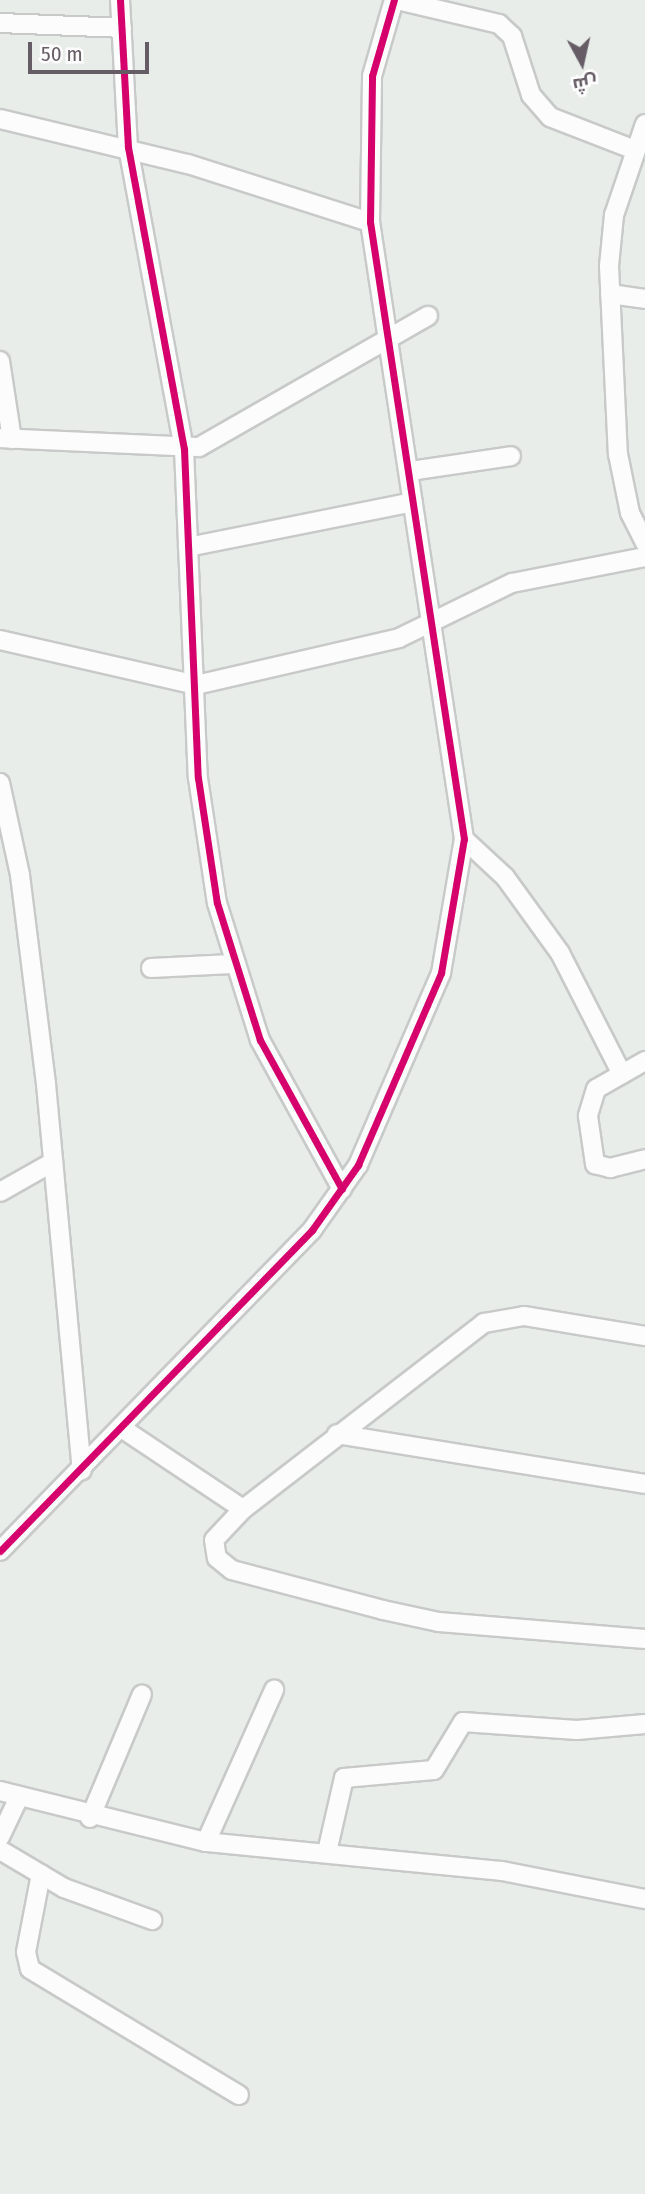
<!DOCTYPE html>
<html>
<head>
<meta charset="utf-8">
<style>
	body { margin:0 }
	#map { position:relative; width:645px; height:2194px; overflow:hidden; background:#e8edea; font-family:"Fira Sans Condensed",Cairo,sans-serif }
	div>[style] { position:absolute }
	.roads { filter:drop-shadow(2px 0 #c8c9c9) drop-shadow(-2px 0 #c8c9c9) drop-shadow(0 2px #c8c9c9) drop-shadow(0 -2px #c8c9c9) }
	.minor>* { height:18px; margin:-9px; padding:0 9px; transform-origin:9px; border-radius:9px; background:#fcfcfc }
	.cycleway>* { height:7px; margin:-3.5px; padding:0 3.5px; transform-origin:3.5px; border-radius:3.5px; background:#d6006c }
	span { translate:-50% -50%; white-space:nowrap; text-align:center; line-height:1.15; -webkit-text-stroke:5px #fff; paint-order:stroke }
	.north { position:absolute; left:547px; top:28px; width:70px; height:70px; -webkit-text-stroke:5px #fff; paint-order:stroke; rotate:172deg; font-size:19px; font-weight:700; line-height:28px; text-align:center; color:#665c65 }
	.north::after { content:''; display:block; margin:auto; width:24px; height:32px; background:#665c65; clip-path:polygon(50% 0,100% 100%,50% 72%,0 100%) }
	.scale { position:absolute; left:28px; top:42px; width:121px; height:32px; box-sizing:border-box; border:4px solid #665c65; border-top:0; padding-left:9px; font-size:21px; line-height:24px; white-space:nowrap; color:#665c65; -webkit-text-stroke:5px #fff; paint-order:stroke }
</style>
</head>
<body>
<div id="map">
	<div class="roads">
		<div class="minor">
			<i style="left:120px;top:0;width:147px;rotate:86.9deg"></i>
			<i style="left:128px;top:147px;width:307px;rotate:79.5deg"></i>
			<i style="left:184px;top:449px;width:329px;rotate:87.6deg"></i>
			<i style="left:198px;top:778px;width:126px;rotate:81.4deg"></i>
			<i style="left:217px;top:903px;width:144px;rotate:72.6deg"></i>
			<i style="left:260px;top:1040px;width:170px;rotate:61.2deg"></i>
			<i style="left:397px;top:0;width:105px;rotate:13.2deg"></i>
			<i style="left:499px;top:24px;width:18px;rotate:43deg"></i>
			<i style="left:512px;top:36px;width:62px;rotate:72.1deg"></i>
			<i style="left:531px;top:95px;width:29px;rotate:49deg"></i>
			<i style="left:550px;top:117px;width:88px;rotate:21.3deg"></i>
			<i style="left:0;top:23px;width:122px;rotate:2.3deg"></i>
			<i style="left:0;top:119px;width:193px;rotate:13.5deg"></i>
			<i style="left:188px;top:164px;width:191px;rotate:17.7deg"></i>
			<i style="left:645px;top:124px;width:96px;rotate:108.8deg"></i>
			<i style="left:614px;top:215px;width:51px;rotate:95.6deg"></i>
			<i style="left:609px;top:266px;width:188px;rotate:87.3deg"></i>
			<i style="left:618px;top:454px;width:60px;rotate:78.5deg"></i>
			<i style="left:630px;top:513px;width:34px;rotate:63deg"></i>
			<i style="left:610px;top:294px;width:35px;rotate:8deg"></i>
			<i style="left:0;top:361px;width:79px;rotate:81.3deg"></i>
			<i style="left:0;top:438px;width:199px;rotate:2.6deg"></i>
			<i style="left:199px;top:447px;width:264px;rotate:-29.8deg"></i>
			<i style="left:410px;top:471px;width:102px;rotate:-8.4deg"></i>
			<i style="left:188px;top:547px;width:229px;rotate:-11.3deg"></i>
			<i style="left:0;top:640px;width:201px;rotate:12.9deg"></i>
			<i style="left:196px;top:685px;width:208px;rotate:-13deg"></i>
			<i style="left:399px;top:638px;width:126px;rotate:-26deg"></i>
			<i style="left:512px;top:583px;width:136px;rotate:-11.1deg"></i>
			<i style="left:0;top:783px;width:94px;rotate:77.7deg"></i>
			<i style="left:20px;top:875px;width:211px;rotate:82.9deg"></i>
			<i style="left:46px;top:1084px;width:388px;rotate:84.7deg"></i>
			<i style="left:464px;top:839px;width:56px;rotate:42.8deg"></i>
			<i style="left:505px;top:877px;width:94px;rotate:54.1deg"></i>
			<i style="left:560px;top:953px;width:136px;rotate:62.9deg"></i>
			<i style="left:151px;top:968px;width:81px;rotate:-2.8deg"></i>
			<i style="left:645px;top:1061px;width:56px;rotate:150.3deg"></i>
			<i style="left:596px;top:1089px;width:28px;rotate:107deg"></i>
			<i style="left:588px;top:1116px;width:49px;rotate:81.7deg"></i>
			<i style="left:595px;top:1164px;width:16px;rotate:15deg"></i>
			<i style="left:610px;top:1168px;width:36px;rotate:-14deg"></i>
			<i style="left:0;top:1192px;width:61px;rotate:-29.5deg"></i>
			<i style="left:645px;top:1336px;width:123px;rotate:-170.6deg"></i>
			<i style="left:524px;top:1316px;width:41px;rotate:170.1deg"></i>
			<i style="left:484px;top:1323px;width:304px;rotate:142.3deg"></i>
			<i style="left:243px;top:1509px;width:42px;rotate:133.1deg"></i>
			<i style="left:214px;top:1540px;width:18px;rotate:81deg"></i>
			<i style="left:217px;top:1558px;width:19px;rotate:39deg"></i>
			<i style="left:232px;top:1570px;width:156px;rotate:14.8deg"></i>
			<i style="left:383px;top:1610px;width:57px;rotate:12.1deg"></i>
			<i style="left:439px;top:1622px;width:207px;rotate:4.7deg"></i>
			<i style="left:123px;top:1429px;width:144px;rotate:33.7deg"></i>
			<i style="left:337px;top:1434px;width:312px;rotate:9.2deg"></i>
			<i style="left:0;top:1551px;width:448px;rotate:-45.8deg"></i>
			<i style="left:312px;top:1230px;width:80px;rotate:-54.7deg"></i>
			<i style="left:358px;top:1165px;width:209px;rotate:-66.6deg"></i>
			<i style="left:441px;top:973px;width:136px;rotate:-80.3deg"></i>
			<i style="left:464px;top:839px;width:624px;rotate:-98.66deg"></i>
			<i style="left:370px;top:222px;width:146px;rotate:-89.2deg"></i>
			<i style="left:372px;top:76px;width:79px;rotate:-73.9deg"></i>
			<i style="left:0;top:1791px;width:212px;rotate:13.9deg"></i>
			<i style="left:206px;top:1842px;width:297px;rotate:5.6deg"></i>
			<i style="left:502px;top:1871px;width:146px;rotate:11.1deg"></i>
			<i style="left:90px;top:1818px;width:134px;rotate:-67.2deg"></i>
			<i style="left:0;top:1837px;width:44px;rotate:-64.6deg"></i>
			<i style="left:206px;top:1842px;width:167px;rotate:-65.9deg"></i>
			<i style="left:0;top:1850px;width:74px;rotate:30.7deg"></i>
			<i style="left:64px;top:1888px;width:94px;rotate:20deg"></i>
			<i style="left:327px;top:1852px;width:76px;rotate:-77.1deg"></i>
			<i style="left:344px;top:1778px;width:90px;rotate:-5.1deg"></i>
			<i style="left:434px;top:1770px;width:56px;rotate:-58.9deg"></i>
			<i style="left:463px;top:1722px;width:114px;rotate:4deg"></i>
			<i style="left:577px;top:1730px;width:68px;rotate:-5deg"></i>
			<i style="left:41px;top:1874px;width:79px;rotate:100.9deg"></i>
			<i style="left:26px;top:1952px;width:17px;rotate:77deg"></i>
			<i style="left:30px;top:1969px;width:244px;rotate:31.1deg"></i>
		</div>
	</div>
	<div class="cycleway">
		<i style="left:120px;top:0;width:147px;rotate:86.9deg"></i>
		<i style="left:128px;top:147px;width:307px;rotate:79.5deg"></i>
		<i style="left:184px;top:449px;width:329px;rotate:87.6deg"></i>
		<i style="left:198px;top:778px;width:126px;rotate:81.4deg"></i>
		<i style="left:217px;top:903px;width:144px;rotate:72.6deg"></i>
		<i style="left:260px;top:1040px;width:170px;rotate:61.2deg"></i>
		<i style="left:0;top:1551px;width:448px;rotate:-45.8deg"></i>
		<i style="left:312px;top:1230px;width:80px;rotate:-54.7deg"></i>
		<i style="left:358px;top:1165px;width:209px;rotate:-66.6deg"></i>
		<i style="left:441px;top:973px;width:136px;rotate:-80.3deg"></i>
		<i style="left:464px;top:839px;width:624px;rotate:-98.66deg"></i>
		<i style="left:370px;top:222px;width:146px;rotate:-89.2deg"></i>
		<i style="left:372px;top:76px;width:79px;rotate:-73.9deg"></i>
	</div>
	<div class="north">ش</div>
	<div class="scale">50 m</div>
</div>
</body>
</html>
